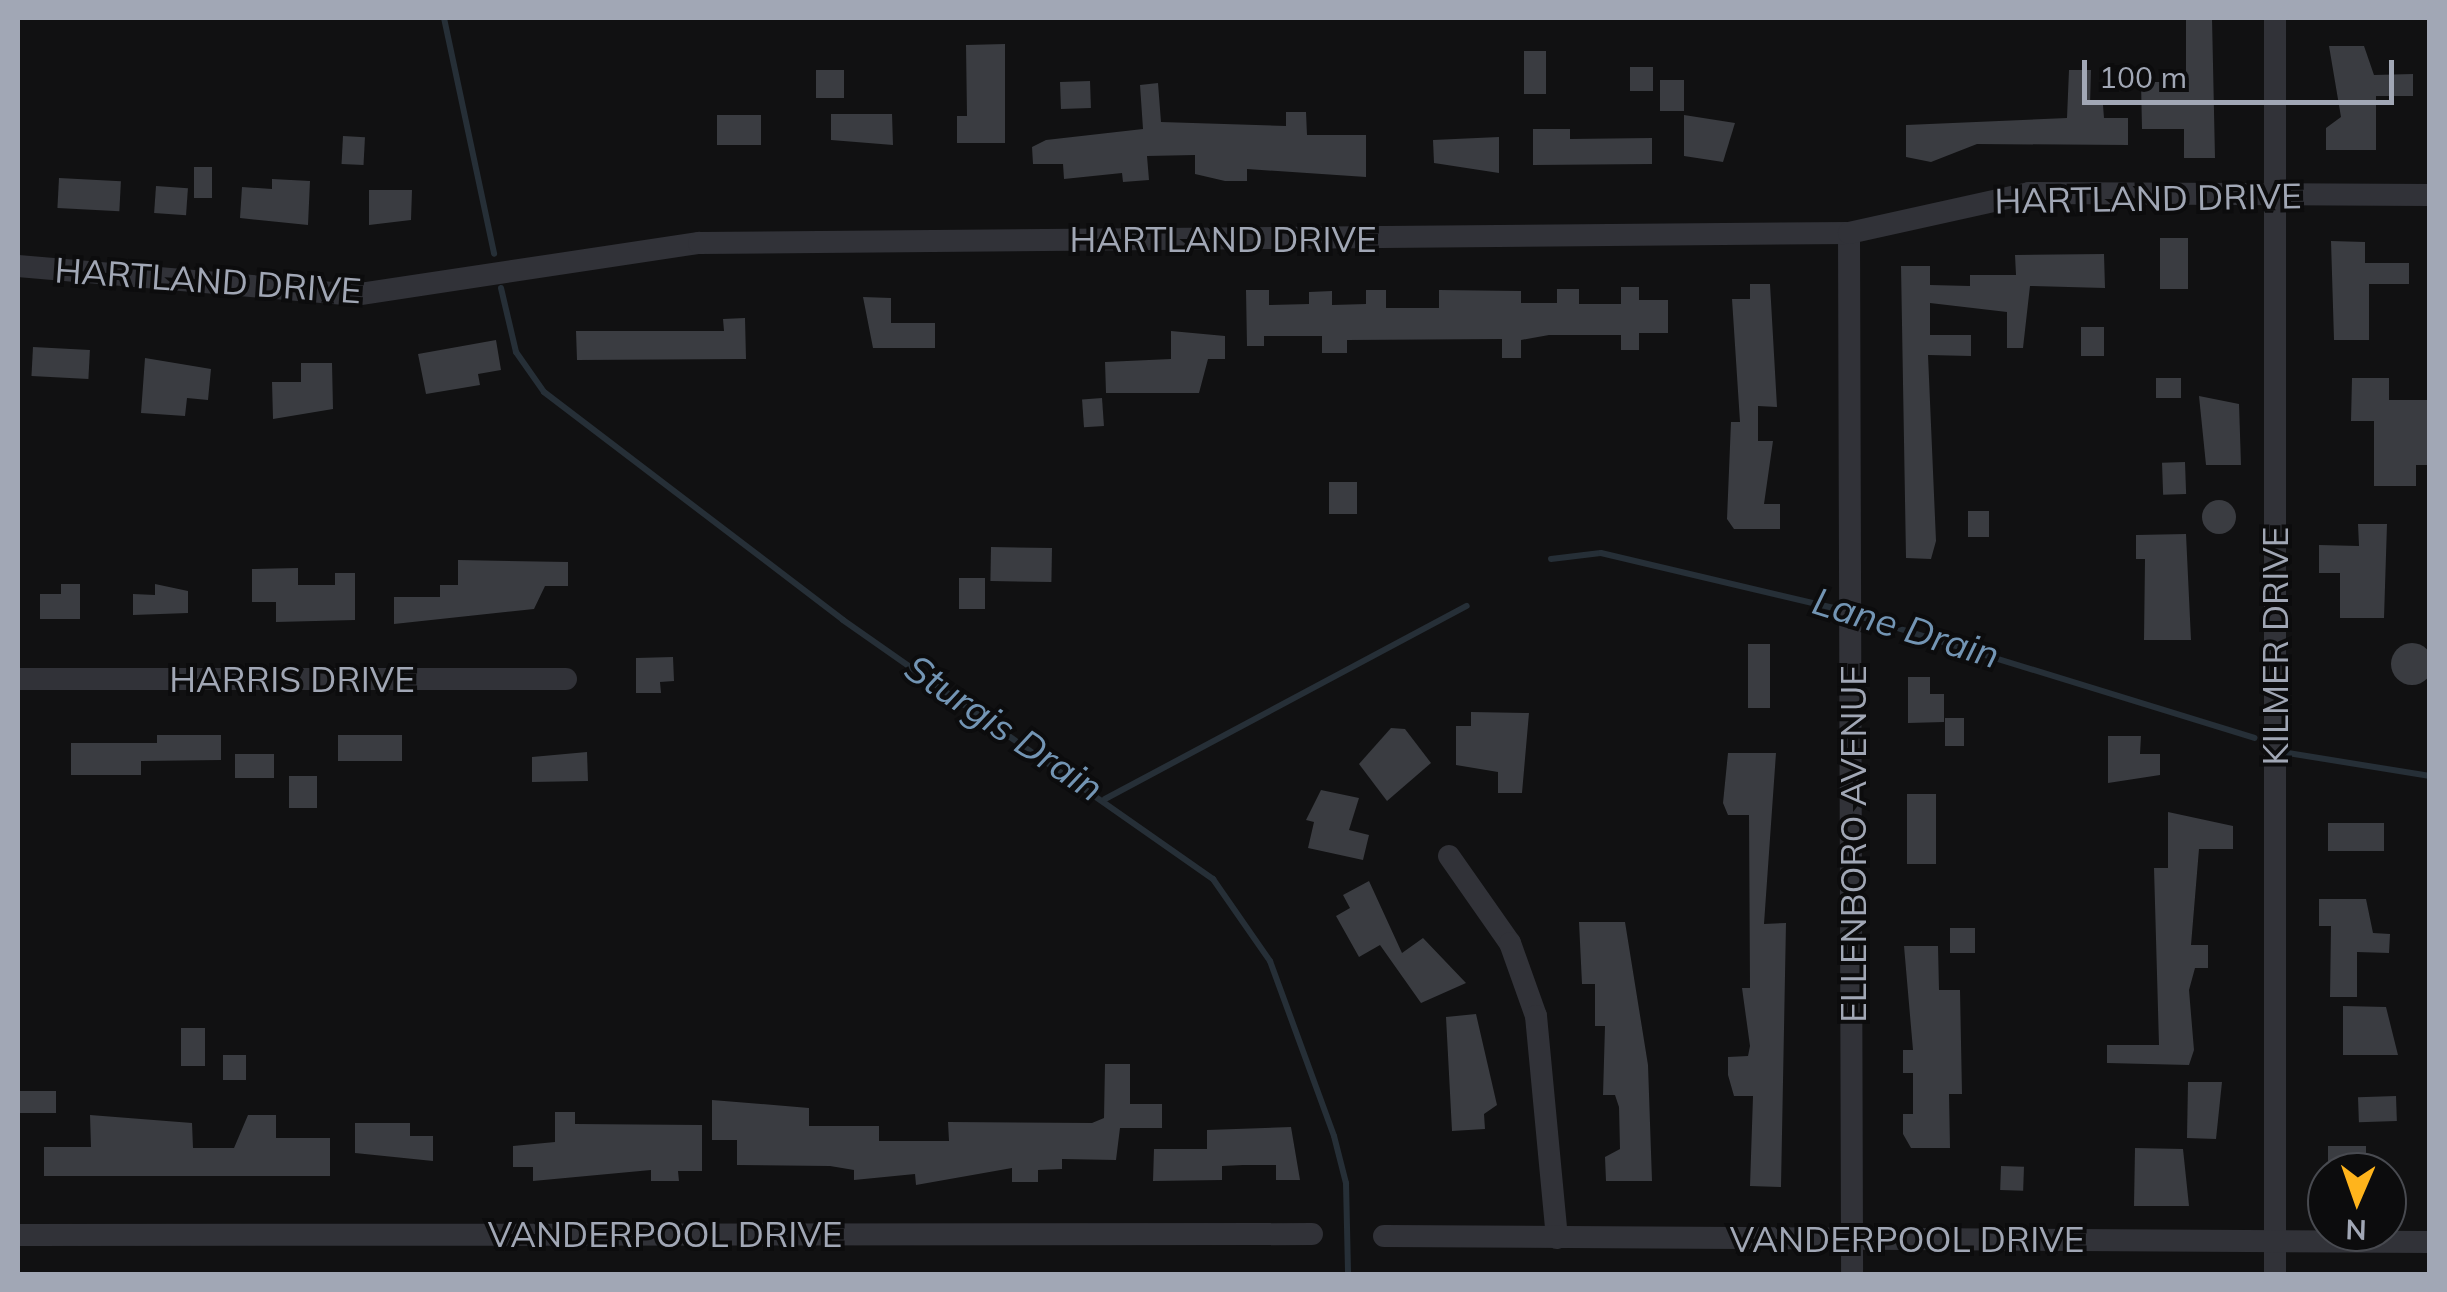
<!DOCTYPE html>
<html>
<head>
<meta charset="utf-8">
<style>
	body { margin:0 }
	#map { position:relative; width:2447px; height:1292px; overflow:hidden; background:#111112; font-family:Mulish,sans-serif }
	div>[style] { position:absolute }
	.stream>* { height:6px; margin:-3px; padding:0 3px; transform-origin:3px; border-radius:3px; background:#262f37 }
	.building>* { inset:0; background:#3a3c41; transform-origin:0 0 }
	.round { border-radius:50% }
	.street>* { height:22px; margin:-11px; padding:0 11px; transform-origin:11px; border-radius:11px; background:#313238 }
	span { translate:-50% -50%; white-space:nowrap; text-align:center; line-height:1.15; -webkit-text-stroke:8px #0c0c0d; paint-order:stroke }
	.street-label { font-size:35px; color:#a1a7b5 }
	.water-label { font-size:38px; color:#7395b4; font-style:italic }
	.frame { position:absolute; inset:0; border:20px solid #a1a7b5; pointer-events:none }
	.north { position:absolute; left:2307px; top:1152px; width:100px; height:100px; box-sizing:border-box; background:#0c0c0d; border:2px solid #484a50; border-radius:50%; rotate:182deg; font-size:28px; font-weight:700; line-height:40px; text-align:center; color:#a1a7b5 }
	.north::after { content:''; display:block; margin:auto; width:35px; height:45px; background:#ffb41c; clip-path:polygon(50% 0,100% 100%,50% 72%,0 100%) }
	.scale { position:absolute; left:2082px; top:60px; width:312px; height:45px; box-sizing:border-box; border:5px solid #a1a7b5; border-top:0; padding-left:12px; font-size:30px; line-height:35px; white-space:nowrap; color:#a1a7b5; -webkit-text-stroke:8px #0c0c0d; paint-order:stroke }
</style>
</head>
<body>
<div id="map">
	<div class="stream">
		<i style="left:444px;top:18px;width:241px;rotate:78deg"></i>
		<i style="left:501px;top:288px;width:66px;rotate:76.8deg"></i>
		<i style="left:516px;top:352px;width:49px;rotate:55deg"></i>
		<i style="left:544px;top:392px;width:376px;rotate:37.3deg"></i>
		<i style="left:843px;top:620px;width:452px;rotate:35deg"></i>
		<i style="left:1213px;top:879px;width:100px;rotate:55.2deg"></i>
		<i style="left:1270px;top:961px;width:186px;rotate:69.9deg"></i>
		<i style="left:1334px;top:1136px;width:49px;rotate:75.7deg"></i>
		<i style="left:1346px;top:1183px;width:91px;rotate:88.7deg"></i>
		<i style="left:1551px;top:559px;width:50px;rotate:-6.8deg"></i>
		<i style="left:1601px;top:553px;width:249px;rotate:13.3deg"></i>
		<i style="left:1855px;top:615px;width:418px;rotate:17.1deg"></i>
		<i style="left:2288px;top:753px;width:144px;rotate:9.2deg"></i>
		<i style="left:1105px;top:799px;width:410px;rotate:-28.1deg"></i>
	</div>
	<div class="building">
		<i style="clip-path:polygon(2186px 18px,2212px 18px,2215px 158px,2184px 158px,2184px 129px,2142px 129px,2141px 82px,2186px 82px)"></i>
		<i style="clip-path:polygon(1005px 44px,1005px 143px,957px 143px,957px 116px,967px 116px,966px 45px)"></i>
		<i style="clip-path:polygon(2329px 46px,2364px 46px,2374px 75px,2413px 74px,2413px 96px,2376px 96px,2376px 150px,2326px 150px,2326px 128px,2341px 117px)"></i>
		<i style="left:1524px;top:51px;width:22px;height:43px"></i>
		<i style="left:1653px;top:67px;width:24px;height:23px;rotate:90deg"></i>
		<i style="left:816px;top:70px;width:28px;height:28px"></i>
		<i style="clip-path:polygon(2069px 70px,2091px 70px,2090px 105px,2103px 105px,2104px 118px,2128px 118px,2128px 145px,1977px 144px,1931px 162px,1906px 157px,1906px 125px,2067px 118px)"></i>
		<i style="left:1660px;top:80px;width:24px;height:31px"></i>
		<i style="left:1090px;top:81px;width:27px;height:30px;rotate:88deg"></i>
		<i style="clip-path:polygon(1158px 83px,1161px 122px,1286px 126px,1286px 112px,1306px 112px,1307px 135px,1366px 135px,1366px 177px,1247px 169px,1247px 181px,1225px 181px,1195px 174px,1195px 155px,1147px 156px,1149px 180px,1123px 182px,1122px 173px,1064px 179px,1063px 164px,1033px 164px,1032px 147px,1046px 140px,1143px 129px,1140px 85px)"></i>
		<i style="clip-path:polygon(831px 114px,892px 114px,893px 145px,831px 140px)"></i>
		<i style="left:717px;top:115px;width:44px;height:30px"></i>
		<i style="clip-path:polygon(1684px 115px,1735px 123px,1723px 162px,1684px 156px)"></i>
		<i style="clip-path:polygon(1533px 129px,1570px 129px,1570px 139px,1652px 138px,1652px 164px,1533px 165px)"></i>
		<i style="left:343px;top:136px;width:22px;height:28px;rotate:3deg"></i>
		<i style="clip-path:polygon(1499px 137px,1499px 173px,1434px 163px,1433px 140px)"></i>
		<i style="left:194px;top:167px;width:18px;height:31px"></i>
		<i style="left:59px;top:178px;width:62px;height:30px;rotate:3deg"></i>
		<i style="clip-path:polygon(272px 179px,310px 181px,308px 225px,240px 218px,242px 187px,272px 189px)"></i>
		<i style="left:156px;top:186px;width:32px;height:27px;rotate:4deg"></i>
		<i style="clip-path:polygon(369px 190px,412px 190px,411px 220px,369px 225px)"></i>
		<i style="left:2188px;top:238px;width:51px;height:28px;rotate:90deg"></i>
		<i style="clip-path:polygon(2331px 241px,2365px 242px,2365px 263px,2409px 263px,2409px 284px,2369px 284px,2369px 340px,2334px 340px)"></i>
		<i style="clip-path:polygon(2104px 254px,2105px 288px,2030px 286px,2023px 348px,2007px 348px,2007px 312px,1930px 303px,1930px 335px,1971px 335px,1971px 356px,1928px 355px,1936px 541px,1931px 559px,1906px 558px,1901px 266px,1930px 266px,1930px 285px,1970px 286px,1970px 275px,2016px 275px,2015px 255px)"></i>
		<i style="clip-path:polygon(1750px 284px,1770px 284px,1777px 407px,1758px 406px,1758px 441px,1773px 441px,1764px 504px,1780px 504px,1780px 529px,1734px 529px,1727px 519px,1731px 422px,1740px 422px,1732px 299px,1750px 299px)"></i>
		<i style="clip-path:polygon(1621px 287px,1639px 287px,1639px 300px,1668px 300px,1668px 333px,1639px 333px,1639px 350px,1621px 350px,1621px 335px,1549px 335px,1521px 340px,1521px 358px,1502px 358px,1502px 339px,1347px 340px,1347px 353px,1322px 353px,1322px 336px,1264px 336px,1264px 346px,1247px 346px,1246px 290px,1269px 290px,1269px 305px,1309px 304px,1309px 292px,1332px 291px,1332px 305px,1366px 304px,1366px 290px,1386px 290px,1386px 308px,1439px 308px,1439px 290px,1521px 291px,1521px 303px,1557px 303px,1557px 289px,1579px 289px,1579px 304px,1621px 304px)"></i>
		<i style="clip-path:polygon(863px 297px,891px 298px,891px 323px,935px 323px,935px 348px,873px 348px)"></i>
		<i style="clip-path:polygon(745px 318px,746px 359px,577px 360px,576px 331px,724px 331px,723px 319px)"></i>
		<i style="left:2081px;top:327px;width:23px;height:29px"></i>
		<i style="clip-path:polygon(1171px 331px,1225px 336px,1225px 359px,1208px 359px,1199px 393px,1106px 393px,1105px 362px,1171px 359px)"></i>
		<i style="clip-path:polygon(496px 340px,501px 370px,478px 374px,480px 385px,426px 394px,418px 354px)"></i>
		<i style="left:33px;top:347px;width:57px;height:29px;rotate:3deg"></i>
		<i style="clip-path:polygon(145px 358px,211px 369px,208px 400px,187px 398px,185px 416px,141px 413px)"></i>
		<i style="clip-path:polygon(301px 363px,332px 363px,333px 409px,273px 419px,272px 382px,301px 382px)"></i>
		<i style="left:2156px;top:378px;width:25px;height:20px"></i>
		<i style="clip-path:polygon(2352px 378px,2389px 378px,2389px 400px,2430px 400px,2430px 465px,2416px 465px,2416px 486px,2374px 486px,2374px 421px,2351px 421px)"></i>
		<i style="clip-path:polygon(2199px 396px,2239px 404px,2241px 465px,2206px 465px)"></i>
		<i style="left:1102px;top:398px;width:28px;height:20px;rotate:86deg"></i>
		<i style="left:2185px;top:462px;width:32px;height:23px;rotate:88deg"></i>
		<i style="left:1357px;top:482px;width:32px;height:28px;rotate:90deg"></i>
		<i class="round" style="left:2202px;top:500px;width:34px;height:34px"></i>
		<i style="left:1968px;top:511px;width:21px;height:26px"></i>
		<i style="clip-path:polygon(2358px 524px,2387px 524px,2384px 618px,2340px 618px,2340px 573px,2319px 573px,2319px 545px,2359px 546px)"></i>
		<i style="clip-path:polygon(2186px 534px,2191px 640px,2144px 640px,2145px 559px,2136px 559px,2136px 535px)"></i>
		<i style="left:991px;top:547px;width:61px;height:34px;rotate:1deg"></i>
		<i style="clip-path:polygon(458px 560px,568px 562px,568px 586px,545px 586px,534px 609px,394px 624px,394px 597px,440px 597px,440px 585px,458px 585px)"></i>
		<i style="clip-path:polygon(298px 568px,298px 585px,335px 585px,335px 573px,355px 573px,355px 620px,276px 622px,276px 602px,252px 602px,252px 569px)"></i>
		<i style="left:959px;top:578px;width:26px;height:31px"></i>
		<i style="clip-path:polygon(61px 584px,80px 584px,80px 619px,40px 619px,40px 594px,61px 594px)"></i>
		<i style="clip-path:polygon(155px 584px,188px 591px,188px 613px,133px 615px,133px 594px,155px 595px)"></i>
		<i class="round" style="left:2391px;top:643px;width:42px;height:42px"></i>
		<i style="left:1748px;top:644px;width:22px;height:64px"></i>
		<i style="clip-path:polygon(673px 657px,674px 681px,660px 682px,661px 693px,636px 693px,636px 658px)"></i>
		<i style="clip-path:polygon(1908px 677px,1930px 677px,1930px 694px,1944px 694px,1944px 722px,1908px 723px)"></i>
		<i style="clip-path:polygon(1471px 712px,1529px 713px,1522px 793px,1498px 793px,1498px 772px,1456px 765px,1456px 726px,1471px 726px)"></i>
		<i style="left:1945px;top:718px;width:19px;height:28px"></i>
		<i style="clip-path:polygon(1391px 728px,1405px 729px,1431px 763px,1387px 801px,1359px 764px)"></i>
		<i style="clip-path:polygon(157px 735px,221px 735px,221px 760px,141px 761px,141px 775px,71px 775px,71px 743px,157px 743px)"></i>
		<i style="left:338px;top:735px;width:64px;height:26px"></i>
		<i style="clip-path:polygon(2108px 736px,2141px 736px,2140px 754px,2160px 754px,2160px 775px,2108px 783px)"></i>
		<i style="clip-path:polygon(587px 752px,588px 781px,532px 782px,532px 757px)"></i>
		<i style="clip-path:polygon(1728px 753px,1776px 753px,1764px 924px,1786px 923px,1781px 1187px,1750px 1186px,1753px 1096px,1734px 1096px,1728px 1075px,1728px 1057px,1748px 1056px,1750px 1046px,1742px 988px,1750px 988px,1749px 815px,1728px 815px,1723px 803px)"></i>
		<i style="left:235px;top:754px;width:39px;height:24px"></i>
		<i style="left:289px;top:776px;width:28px;height:32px"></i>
		<i style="clip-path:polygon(1321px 790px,1359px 798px,1349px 830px,1369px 835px,1363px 860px,1308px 848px,1314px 822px,1306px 820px)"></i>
		<i style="left:1907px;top:794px;width:29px;height:70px"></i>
		<i style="clip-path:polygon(2168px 812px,2233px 826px,2233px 849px,2199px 849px,2191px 945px,2208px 945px,2208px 968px,2195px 968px,2189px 990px,2194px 1050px,2189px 1065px,2107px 1063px,2107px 1045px,2159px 1045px,2154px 868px,2168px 868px)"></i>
		<i style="left:2384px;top:823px;width:28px;height:56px;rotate:90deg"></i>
		<i style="clip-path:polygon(1369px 881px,1402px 953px,1423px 938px,1466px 983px,1421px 1003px,1380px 945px,1359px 957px,1336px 916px,1350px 908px,1343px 895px)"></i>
		<i style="clip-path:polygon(2319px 899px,2366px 899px,2373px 933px,2390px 934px,2389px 953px,2357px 952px,2357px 997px,2330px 997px,2331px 926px,2319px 926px)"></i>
		<i style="clip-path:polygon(1579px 922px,1625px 922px,1648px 1065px,1652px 1181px,1606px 1181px,1605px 1157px,1620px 1149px,1619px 1107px,1615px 1095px,1603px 1095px,1605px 1026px,1595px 1026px,1595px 984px,1582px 984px)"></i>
		<i style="left:1975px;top:928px;width:25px;height:25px;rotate:90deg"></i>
		<i style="clip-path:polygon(1904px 946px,1938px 946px,1939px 990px,1960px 990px,1962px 1094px,1949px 1094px,1950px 1148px,1911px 1148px,1903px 1134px,1903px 1114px,1913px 1114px,1913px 1073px,1903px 1073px,1903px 1050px,1913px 1050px)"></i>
		<i style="clip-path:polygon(2343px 1006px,2386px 1007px,2398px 1055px,2343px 1055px)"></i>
		<i style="clip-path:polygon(1476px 1014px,1497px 1105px,1484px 1114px,1485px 1129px,1452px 1131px,1446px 1017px)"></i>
		<i style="left:181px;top:1028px;width:24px;height:38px"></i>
		<i style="left:223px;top:1055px;width:23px;height:25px"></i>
		<i style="clip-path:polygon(1105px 1064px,1130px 1064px,1130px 1104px,1162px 1104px,1162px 1128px,1120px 1128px,1116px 1160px,1062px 1159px,1062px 1169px,1038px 1170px,1038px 1182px,1012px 1182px,1012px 1168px,916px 1185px,915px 1174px,854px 1180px,854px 1170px,830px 1166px,737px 1165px,737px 1140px,712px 1140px,712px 1100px,809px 1108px,809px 1126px,879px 1126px,879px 1141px,949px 1141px,948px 1122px,1092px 1123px,1104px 1118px)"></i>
		<i style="clip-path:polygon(2188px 1082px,2222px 1082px,2216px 1139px,2187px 1138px)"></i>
		<i style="left:18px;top:1091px;width:38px;height:22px"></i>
		<i style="left:2396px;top:1096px;width:25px;height:38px;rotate:88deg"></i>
		<i style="clip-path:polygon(555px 1112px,575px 1112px,575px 1124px,702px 1125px,702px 1171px,678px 1171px,679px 1181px,651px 1181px,651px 1170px,533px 1181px,533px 1167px,513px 1167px,513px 1146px,555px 1142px)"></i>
		<i style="clip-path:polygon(90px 1115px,192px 1123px,193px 1148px,234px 1148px,248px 1115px,276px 1115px,276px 1138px,330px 1138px,330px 1176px,44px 1176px,44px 1147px,91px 1147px)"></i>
		<i style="clip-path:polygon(355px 1123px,410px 1123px,410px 1136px,433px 1136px,433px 1161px,355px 1153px)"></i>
		<i style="clip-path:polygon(1291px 1127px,1300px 1180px,1276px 1180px,1276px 1165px,1243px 1165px,1222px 1166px,1222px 1180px,1153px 1181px,1154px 1149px,1207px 1149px,1207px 1130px)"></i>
		<i style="left:2328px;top:1146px;width:38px;height:26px"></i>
		<i style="clip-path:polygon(2135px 1148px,2183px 1149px,2189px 1206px,2134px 1206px)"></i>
		<i style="left:2001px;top:1166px;width:23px;height:24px;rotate:2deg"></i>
	</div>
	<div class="street">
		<i style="left:2275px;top:18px;width:1256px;rotate:90deg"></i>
		<i style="left:1849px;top:233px;width:1041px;rotate:89.83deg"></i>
		<i style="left:18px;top:266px;width:337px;rotate:4.9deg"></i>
		<i style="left:354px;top:295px;width:349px;rotate:-8.6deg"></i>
		<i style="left:699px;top:243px;width:1150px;rotate:-0.5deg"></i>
		<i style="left:1849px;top:233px;width:184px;rotate:-12.5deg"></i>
		<i style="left:2029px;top:193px;width:401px;rotate:0.3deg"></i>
		<i style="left:18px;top:679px;width:548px"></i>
		<i style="left:1449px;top:856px;width:106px;rotate:55deg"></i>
		<i style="left:1510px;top:943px;width:77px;rotate:70.4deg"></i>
		<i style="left:1536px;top:1016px;width:223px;rotate:84.6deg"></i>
		<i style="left:18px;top:1235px;width:1294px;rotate:-0.04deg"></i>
		<i style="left:1384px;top:1236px;width:1046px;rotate:0.33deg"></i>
	</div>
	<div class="street-label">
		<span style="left:2148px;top:198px;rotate:-1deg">HARTLAND DRIVE</span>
		<span style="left:1223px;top:239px">HARTLAND DRIVE</span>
		<span style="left:208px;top:280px;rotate:4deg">HARTLAND DRIVE</span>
		<span style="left:2275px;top:646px;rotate:-90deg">KILMER DRIVE</span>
		<span style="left:292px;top:679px">HARRIS DRIVE</span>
		<span style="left:1853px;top:844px;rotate:-90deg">ELLENBORO AVENUE</span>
		<span style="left:665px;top:1234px">VANDERPOOL DRIVE</span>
		<span style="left:1907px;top:1239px">VANDERPOOL DRIVE</span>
	</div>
	<div class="water-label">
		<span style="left:1906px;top:628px;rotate:17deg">Lane Drain</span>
		<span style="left:1004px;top:728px;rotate:34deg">Sturgis Drain</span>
	</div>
	<div class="frame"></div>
	<div class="north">N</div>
	<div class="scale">100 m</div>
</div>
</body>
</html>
